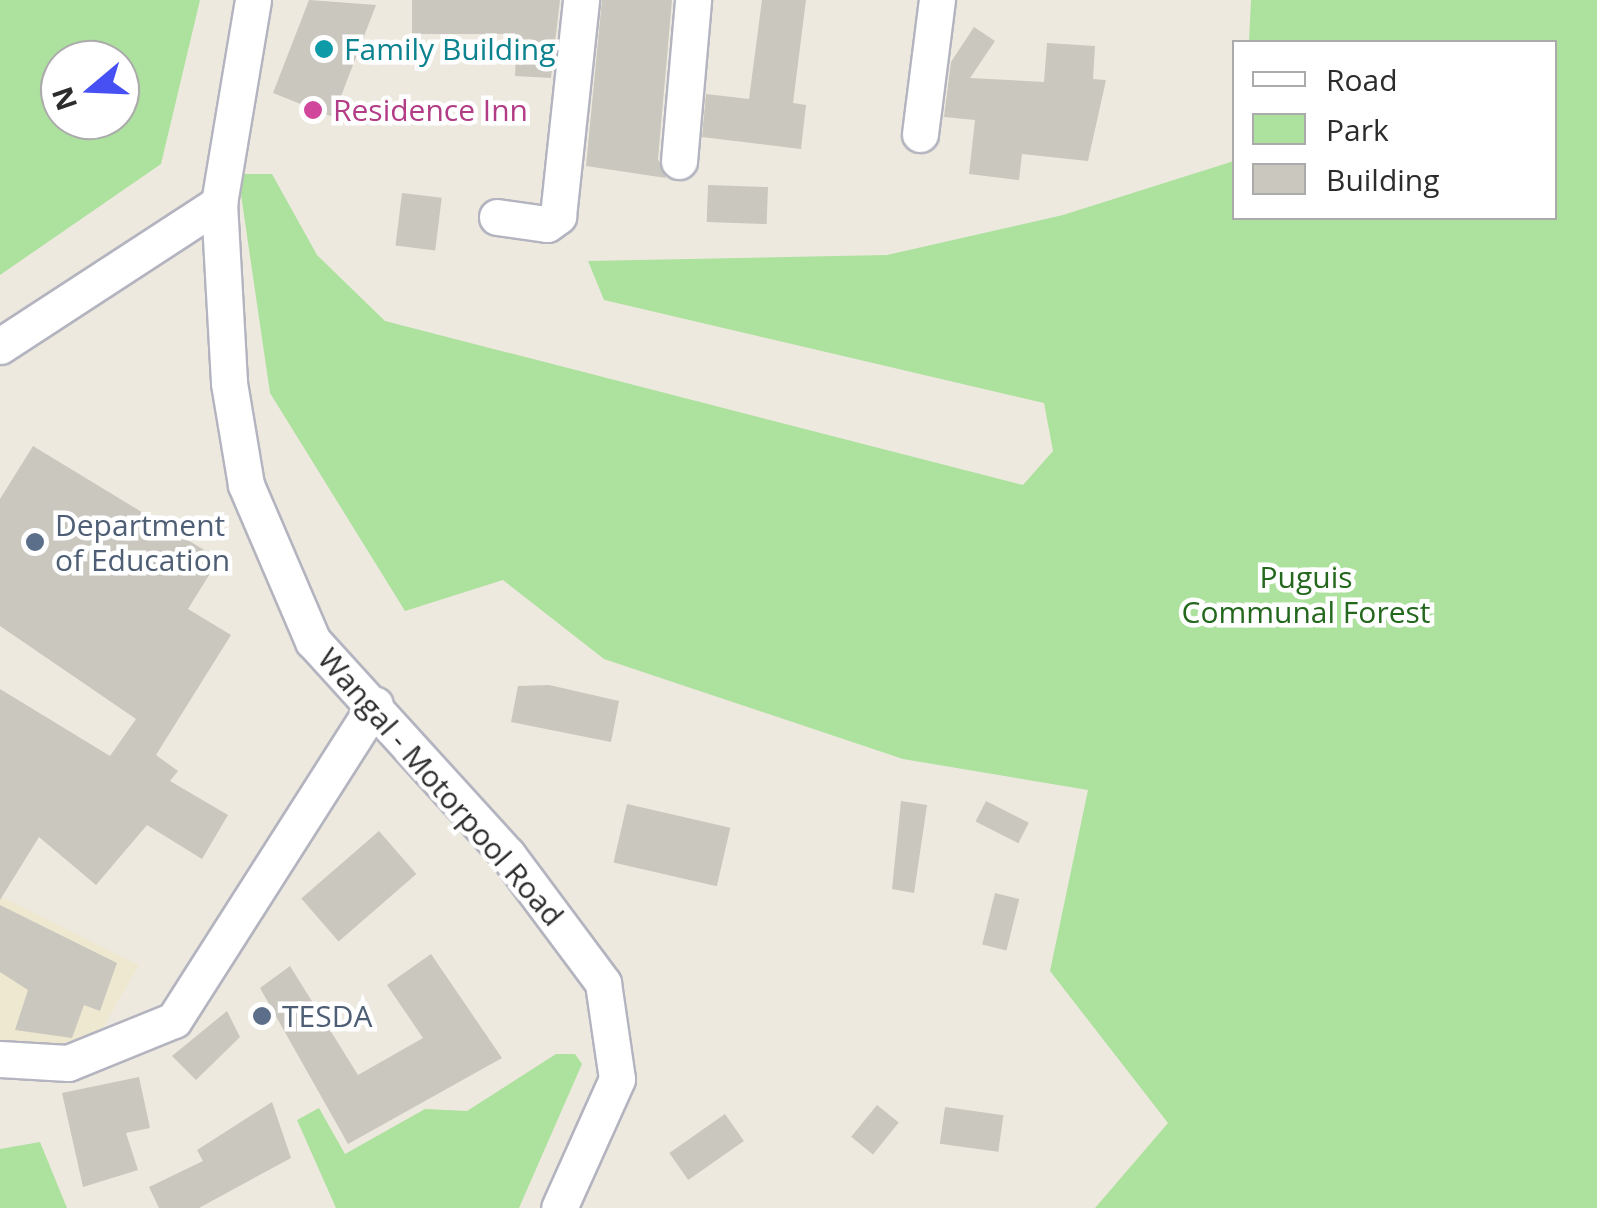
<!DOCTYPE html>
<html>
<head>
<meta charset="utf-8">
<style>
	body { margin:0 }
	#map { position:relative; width:1597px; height:1208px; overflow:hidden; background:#ede9df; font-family:"Open Sans",sans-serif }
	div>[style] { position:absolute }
	.education>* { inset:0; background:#eee8d0 }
	.green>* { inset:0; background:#ade19e }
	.building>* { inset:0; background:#c9c7be; transform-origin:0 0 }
	.roads { filter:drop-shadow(2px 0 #b3b4bf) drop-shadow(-2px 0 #b3b4bf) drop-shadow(0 2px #b3b4bf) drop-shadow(0 -2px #b3b4bf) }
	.minor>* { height:35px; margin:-17.5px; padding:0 17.5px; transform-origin:17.5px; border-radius:17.5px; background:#fff }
	.dots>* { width:28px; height:28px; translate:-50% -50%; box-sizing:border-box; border:5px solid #fff; border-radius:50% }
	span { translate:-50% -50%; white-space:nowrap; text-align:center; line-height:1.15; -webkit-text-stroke:9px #fff; paint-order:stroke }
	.culture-label { font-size:30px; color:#0d838f }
	.left { translate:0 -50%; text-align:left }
	.hotel-label { font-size:30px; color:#b23c85 }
	.service-label { font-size:30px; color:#4e5e75 }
	.park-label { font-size:30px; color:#24681e }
	.street-label { font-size:30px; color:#2c2c2c }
	.legend { position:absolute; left:1232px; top:40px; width:325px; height:180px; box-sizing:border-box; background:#fff; border:2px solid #ababab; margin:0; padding:12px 18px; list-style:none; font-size:30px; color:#2c2c2c }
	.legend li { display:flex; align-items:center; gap:20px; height:50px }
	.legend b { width:50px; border:2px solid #ababab }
	.north { position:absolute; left:40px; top:40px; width:100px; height:100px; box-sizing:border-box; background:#fff; border:2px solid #ababab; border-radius:50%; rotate:251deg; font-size:28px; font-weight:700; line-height:40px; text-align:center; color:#2c2c2c }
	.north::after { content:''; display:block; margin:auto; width:35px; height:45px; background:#4751f3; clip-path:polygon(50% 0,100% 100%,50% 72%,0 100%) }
</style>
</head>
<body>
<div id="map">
	<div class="education">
		<i style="clip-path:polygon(0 896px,139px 965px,89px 1052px,0 1053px)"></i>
	</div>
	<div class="green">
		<i style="clip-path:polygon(evenodd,0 0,200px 0,161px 164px,0 275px,0 0,120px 60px,120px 120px,60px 120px,60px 60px,120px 60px)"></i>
		<i style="clip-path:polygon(1251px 0,1597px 0,1597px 1208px,1095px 1208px,1168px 1123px,1050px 971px,1088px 790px,903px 759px,604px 659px,503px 580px,405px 611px,270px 393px,238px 174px,272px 174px,317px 255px,385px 321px,1023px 485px,1053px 451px,1044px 403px,604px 300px,588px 261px,887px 255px,1063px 215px,1234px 161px,1234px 218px,1554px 218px,1554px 42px,1249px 42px)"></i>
		<i style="clip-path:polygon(556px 1054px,575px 1054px,582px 1064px,519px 1208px,336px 1208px,297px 1120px,319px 1108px,345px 1154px,425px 1109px,467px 1111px)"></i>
		<i style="clip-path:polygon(40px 1142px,67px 1208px,0 1208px,0 1149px)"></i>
	</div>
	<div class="building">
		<i style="clip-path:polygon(309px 0,376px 5px,333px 117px,273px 93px)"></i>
		<i style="clip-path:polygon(412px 0,560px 0,551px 78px,515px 76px,517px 34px,412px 34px)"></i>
		<i style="clip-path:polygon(602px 0,672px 0,658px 159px,666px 178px,586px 166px)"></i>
		<i style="clip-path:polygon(762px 0,806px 0,793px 103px,806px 105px,801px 149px,702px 137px,706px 94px,749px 99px)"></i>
		<i style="clip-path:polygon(974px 27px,995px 41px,970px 78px,1044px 82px,1047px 43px,1095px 46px,1093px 79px,1106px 80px,1088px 161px,1022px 154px,1019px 180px,969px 174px,975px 120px,944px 117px,951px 62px)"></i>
		<i style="left:708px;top:185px;width:60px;height:37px;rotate:2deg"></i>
		<i style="left:402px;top:193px;width:40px;height:53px;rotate:7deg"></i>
		<i style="clip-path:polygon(33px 446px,219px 559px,188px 609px,231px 635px,156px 755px,178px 771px,170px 781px,228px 815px,202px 859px,147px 825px,96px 885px,39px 837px,0 900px,0 689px,110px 756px,136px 719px,0 626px,0 499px)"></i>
		<i style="clip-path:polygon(549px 685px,619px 701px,611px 742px,511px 722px,518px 686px)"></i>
		<i style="clip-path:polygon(901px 801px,927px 805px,914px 893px,892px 889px)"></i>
		<i style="left:986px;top:801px;width:48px;height:23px;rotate:27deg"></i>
		<i style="left:627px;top:804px;width:106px;height:60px;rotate:13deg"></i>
		<i style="left:379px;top:831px;width:57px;height:103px;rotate:49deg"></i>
		<i style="left:995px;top:893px;width:25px;height:53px;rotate:14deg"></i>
		<i style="clip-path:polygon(0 905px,117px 963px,100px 1011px,84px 1005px,72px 1038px,15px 1030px,28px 990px,0 972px)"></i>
		<i style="clip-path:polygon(431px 954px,502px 1058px,348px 1144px,260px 988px,290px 966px,358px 1075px,423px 1038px,387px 985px)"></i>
		<i style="clip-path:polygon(227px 1011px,240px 1037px,196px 1080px,172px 1056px)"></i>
		<i style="clip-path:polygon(139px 1077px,150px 1128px,126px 1133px,138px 1170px,83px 1187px,62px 1093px)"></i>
		<i style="clip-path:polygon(272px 1102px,291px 1158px,199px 1208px,159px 1208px,149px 1187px,203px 1161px,197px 1150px)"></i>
		<i style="left:877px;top:1105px;width:28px;height:41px;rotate:39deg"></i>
		<i style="left:945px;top:1107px;width:59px;height:37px;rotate:8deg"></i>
		<i style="left:725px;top:1114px;width:33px;height:68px;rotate:55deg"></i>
	</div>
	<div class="roads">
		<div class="minor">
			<i style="left:253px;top:0;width:206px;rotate:99.5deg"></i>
			<i style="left:219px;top:203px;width:180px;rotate:86.8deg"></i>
			<i style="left:229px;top:383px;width:103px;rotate:80.5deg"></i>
			<i style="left:246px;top:485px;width:170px;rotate:66.8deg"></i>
			<i style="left:313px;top:641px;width:288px;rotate:47.7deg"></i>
			<i style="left:507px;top:854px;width:161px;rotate:53.3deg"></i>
			<i style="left:603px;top:983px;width:97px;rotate:81.7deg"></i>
			<i style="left:617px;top:1079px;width:141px;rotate:114.2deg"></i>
			<i style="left:920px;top:134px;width:135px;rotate:-82.8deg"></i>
			<i style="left:679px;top:161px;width:162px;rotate:-85deg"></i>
			<i style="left:497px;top:217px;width:50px;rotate:8deg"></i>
			<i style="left:547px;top:224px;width:14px;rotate:-36deg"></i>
			<i style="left:558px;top:216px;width:217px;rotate:-83.9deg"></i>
			<i style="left:0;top:346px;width:262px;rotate:-33.1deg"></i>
			<i style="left:0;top:1059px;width:68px;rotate:3.4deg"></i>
			<i style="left:68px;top:1063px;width:114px;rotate:-22.1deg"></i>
			<i style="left:174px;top:1020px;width:374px;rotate:-57.5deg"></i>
		</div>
	</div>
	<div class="dots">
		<i style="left:324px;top:49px;background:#0f9aa8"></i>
		<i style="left:313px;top:110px;background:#d1479c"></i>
		<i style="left:35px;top:542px;background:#5c6f8a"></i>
		<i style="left:262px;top:1016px;background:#5c6f8a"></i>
	</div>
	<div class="culture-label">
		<span class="left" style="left:344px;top:49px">Family Building</span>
	</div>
	<div class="hotel-label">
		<span class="left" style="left:333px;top:110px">Residence Inn</span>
	</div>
	<div class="service-label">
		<span class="left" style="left:55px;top:542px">Department<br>of Education</span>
		<span class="left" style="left:282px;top:1016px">TESDA</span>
	</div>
	<div class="park-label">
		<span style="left:1306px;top:594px">Puguis<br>Communal Forest</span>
	</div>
	<div class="street-label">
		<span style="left:441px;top:787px;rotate:49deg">Wangal - Motorpool Road</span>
	</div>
	<ul class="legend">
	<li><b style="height:12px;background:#fff"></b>Road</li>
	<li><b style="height:28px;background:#ade19e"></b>Park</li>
	<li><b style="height:28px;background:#c9c7be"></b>Building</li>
	</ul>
	<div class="north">N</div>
</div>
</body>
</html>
